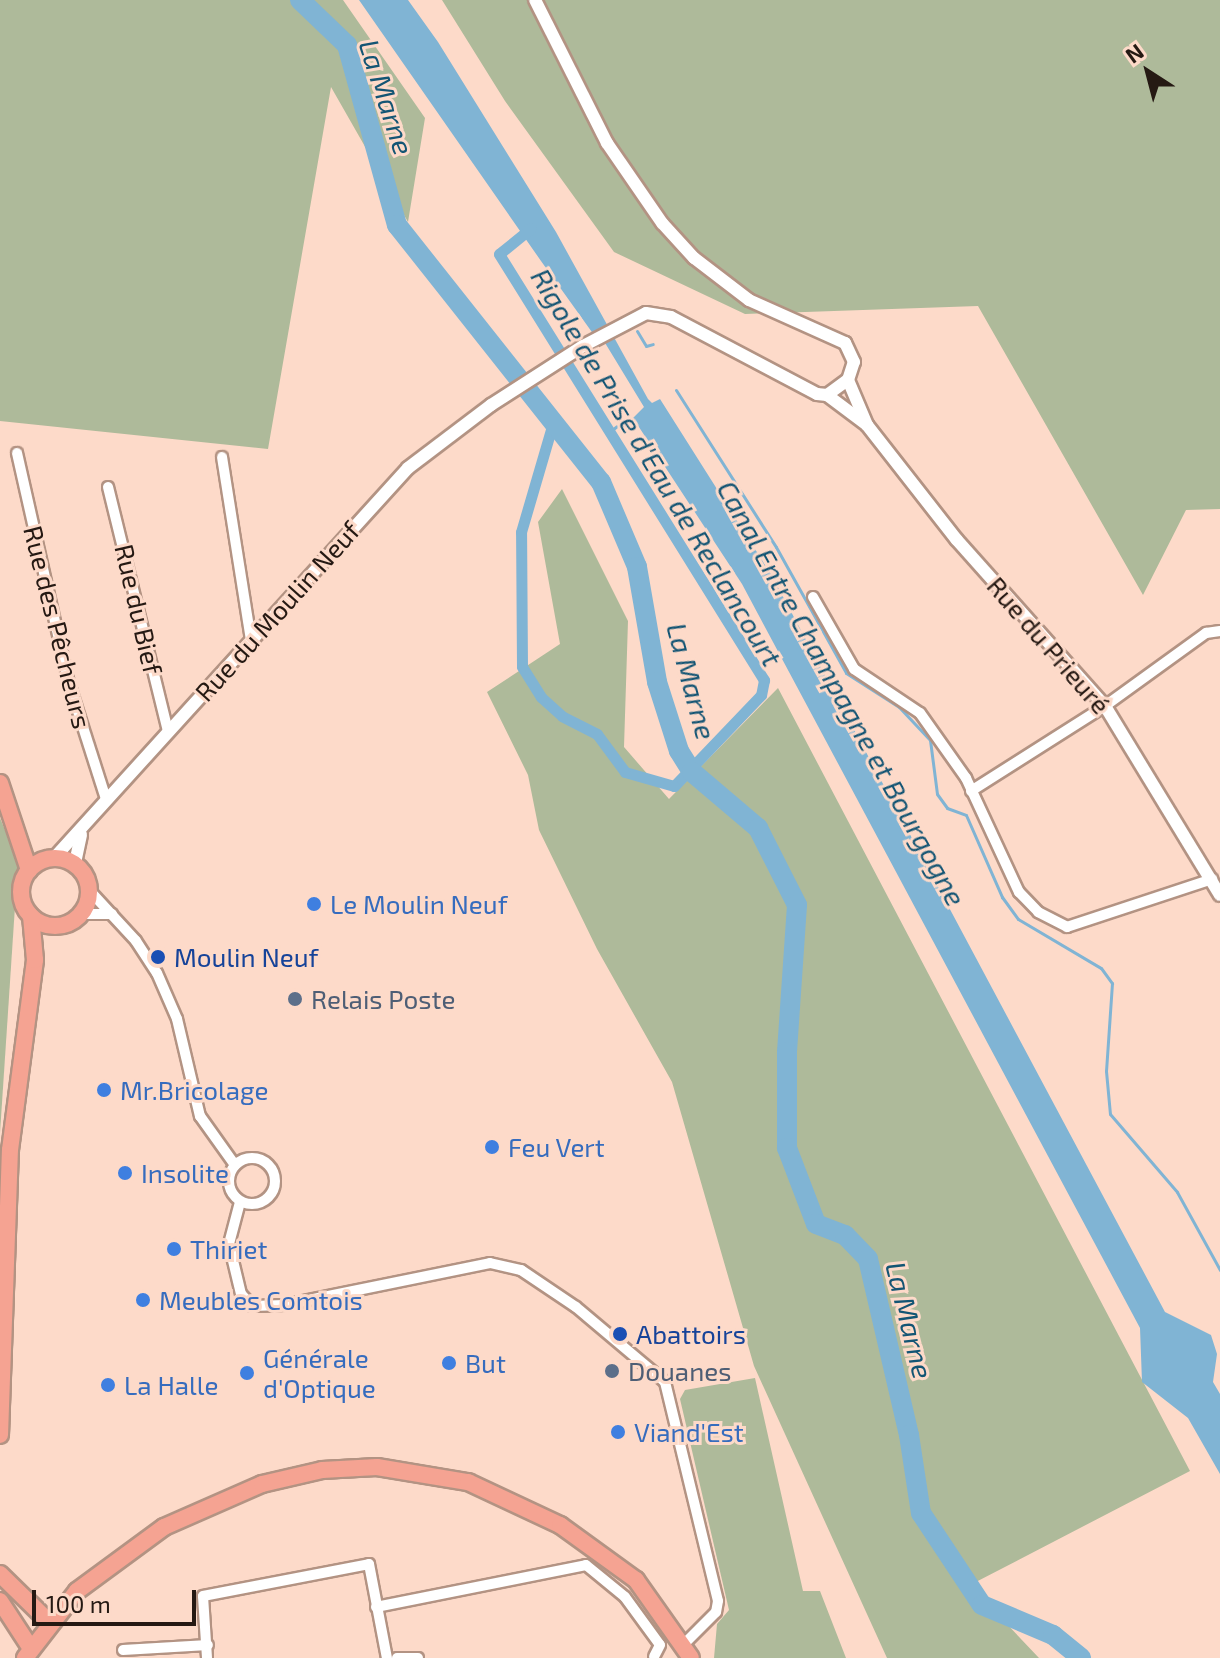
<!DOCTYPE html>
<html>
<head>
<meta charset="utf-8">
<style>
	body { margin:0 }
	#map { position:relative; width:1220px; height:1658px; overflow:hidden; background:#fddac9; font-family:"Exo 2",sans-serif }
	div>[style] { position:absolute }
	.green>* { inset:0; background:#aeba9a }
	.water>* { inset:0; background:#80b4d4 }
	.stream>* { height:3px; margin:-1.5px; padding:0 1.5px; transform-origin:1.5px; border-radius:1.5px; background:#80b4d4 }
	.canal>* { height:11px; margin:-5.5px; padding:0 5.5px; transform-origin:5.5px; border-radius:5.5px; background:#80b4d4 }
	.river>* { height:20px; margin:-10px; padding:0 10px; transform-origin:10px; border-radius:10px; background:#80b4d4 }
	.roads { filter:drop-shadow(2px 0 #b39383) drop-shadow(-2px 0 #b39383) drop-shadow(0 2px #b39383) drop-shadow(0 -2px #b39383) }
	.minor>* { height:10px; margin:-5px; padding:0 5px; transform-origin:5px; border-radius:5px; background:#fff }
	.minor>.ring { margin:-5px; padding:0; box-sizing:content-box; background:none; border:10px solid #fff; border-radius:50% }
	.tertiary>* { height:12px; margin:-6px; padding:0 6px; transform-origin:6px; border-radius:6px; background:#fff }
	.primary>* { height:16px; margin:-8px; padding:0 8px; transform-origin:8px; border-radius:8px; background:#f5a392 }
	.primary>.ring { margin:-8px; padding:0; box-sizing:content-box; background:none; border:16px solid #f5a392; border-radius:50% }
	.dots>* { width:22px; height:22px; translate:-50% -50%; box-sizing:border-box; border:4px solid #fddac9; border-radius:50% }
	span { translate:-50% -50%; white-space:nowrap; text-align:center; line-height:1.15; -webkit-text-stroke:6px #fddac9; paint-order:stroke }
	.street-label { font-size:26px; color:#251913 }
	.shop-label { font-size:26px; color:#366cbe }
	.left { translate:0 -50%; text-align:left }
	.transit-label { font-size:26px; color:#164399 }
	.service-label { font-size:26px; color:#4e5e75 }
	.water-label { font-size:28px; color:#145574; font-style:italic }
	.north { position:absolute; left:1108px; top:32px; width:80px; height:80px; -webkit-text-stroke:6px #fddac9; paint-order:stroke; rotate:324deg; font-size:22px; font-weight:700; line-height:32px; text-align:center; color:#251913 }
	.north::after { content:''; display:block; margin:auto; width:28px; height:36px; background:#251913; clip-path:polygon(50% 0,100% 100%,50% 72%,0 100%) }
	.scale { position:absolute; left:32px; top:1590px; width:164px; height:36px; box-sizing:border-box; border:4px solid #251913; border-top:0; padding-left:10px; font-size:24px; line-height:28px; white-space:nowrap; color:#251913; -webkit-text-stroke:6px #fddac9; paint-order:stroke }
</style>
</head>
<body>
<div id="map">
	<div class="green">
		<i style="clip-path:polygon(0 0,343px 0,425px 118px,408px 222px,331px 87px,268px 449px,0 421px)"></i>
		<i style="clip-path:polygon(442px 0,1220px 0,1220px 509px,1186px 510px,1143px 595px,978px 306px,745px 314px,614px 252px,505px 101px)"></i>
		<i style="clip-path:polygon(562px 489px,628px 621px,624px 747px,669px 799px,778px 688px,1190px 1471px,970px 1585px,1039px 1658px,887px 1658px,754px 1366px,672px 1082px,597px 949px,539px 830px,528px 775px,487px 692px,560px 644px,538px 522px)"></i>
		<i style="clip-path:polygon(0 818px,18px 861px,0 1133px)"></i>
		<i style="clip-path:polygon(755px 1378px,803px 1591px,820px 1591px,846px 1658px,714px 1658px,717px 1624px,729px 1610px,680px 1399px,685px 1390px)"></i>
	</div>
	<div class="water">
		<i style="clip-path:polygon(359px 0,408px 0,438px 42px,556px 232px,648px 399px,652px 403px,660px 399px,772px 576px,1165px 1312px,1211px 1335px,1217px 1354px,1213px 1382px,1220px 1394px,1220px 1474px,1188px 1418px,1142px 1382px,1140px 1328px,742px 584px,633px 418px,644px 407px,599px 333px,594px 335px,541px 261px)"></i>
	</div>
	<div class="stream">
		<i style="left:637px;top:331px;width:17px;rotate:59deg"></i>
		<i style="left:646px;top:346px;width:7px;rotate:-16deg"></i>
		<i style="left:676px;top:390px;width:186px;rotate:57.5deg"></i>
		<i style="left:776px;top:547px;width:144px;rotate:60.9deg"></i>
		<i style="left:846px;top:673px;width:63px;rotate:32.7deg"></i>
		<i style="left:899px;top:707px;width:45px;rotate:46.8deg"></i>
		<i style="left:930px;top:740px;width:54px;rotate:82.6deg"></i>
		<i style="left:937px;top:794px;width:17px;rotate:54deg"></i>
		<i style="left:947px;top:808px;width:20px;rotate:20deg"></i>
		<i style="left:966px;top:815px;width:90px;rotate:66.3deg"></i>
		<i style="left:1002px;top:897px;width:27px;rotate:54deg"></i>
		<i style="left:1018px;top:919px;width:96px;rotate:30.6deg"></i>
		<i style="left:1101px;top:968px;width:19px;rotate:54deg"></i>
		<i style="left:1112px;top:983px;width:88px;rotate:93.9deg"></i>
		<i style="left:1106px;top:1071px;width:43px;rotate:84.7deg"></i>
		<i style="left:1110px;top:1114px;width:103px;rotate:49.3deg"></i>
		<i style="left:1177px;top:1192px;width:89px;rotate:61.1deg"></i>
		<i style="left:608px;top:433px;width:11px;rotate:-38deg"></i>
	</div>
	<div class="canal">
		<i style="left:531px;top:228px;width:41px;rotate:140.9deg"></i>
		<i style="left:499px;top:254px;width:502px;rotate:58.12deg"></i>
		<i style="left:764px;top:680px;width:15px;rotate:101deg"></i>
		<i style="left:761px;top:695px;width:126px;rotate:133.7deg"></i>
		<i style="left:674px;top:786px;width:51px;rotate:-164.1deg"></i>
		<i style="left:625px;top:772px;width:47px;rotate:-126.4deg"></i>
		<i style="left:597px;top:734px;width:39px;rotate:-153deg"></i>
		<i style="left:562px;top:716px;width:28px;rotate:-138deg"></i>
		<i style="left:541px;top:697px;width:36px;rotate:-122deg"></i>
		<i style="left:522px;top:666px;width:134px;rotate:-90.4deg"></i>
		<i style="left:521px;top:532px;width:110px;rotate:-73.7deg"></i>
	</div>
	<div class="river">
		<i style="left:300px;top:0;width:65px;rotate:43.8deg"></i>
		<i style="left:347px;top:45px;width:187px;rotate:74.5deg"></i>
		<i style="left:397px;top:225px;width:328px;rotate:51.6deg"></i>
		<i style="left:601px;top:482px;width:92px;rotate:67deg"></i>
		<i style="left:637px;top:567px;width:117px;rotate:80.1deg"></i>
		<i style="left:657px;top:682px;width:72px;rotate:72.3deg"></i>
		<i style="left:679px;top:751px;width:25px;rotate:58deg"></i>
		<i style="left:692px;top:772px;width:87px;rotate:40.3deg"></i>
		<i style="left:758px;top:828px;width:86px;rotate:63.1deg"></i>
		<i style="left:797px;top:905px;width:147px;rotate:93.9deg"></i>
		<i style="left:787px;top:1052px;width:96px;rotate:90deg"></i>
		<i style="left:787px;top:1148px;width:81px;rotate:69.1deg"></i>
		<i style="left:816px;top:1224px;width:31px;rotate:21deg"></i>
		<i style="left:845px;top:1235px;width:33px;rotate:46deg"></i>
		<i style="left:868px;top:1259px;width:181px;rotate:76.9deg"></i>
		<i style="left:909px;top:1435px;width:79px;rotate:81.3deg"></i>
		<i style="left:921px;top:1513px;width:110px;rotate:56.5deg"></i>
		<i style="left:982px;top:1605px;width:77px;rotate:22.9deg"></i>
		<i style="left:1053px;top:1635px;width:36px;rotate:39deg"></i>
	</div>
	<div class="roads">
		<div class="minor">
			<i style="left:17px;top:453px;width:233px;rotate:77.3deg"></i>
			<i style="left:68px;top:680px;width:125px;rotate:72.3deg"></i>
			<i style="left:222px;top:457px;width:185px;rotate:81deg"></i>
			<i style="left:108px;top:487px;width:251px;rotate:76.2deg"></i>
			<i style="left:813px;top:597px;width:83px;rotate:60.3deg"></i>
			<i style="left:854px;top:669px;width:79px;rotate:33.7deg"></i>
			<i style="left:920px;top:713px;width:80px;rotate:54.7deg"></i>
			<i style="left:966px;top:778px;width:126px;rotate:65.1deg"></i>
			<i style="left:1019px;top:892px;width:28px;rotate:46deg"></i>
			<i style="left:1038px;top:912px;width:33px;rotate:27deg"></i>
			<i style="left:1067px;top:927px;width:153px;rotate:-18.3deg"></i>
			<i style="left:971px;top:791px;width:159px;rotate:-32.4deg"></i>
			<i style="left:1105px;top:706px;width:125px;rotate:-35.9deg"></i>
			<i style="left:1206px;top:633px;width:14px;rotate:-8deg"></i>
			<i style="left:89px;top:890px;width:69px;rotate:47.3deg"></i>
			<i style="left:136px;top:941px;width:38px;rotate:57deg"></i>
			<i style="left:157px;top:973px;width:50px;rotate:66.5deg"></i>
			<i style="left:177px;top:1019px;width:100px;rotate:76.7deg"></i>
			<i style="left:200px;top:1116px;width:60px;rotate:54.5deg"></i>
			<i style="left:81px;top:914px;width:31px"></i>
			<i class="ring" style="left:229px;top:1158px;width:36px;height:36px"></i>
			<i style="left:240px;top:1202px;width:43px;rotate:104.7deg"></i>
			<i style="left:229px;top:1244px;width:51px;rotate:76.5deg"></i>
			<i style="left:241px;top:1294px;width:16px;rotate:47deg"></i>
			<i style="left:252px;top:1306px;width:32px;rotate:-2deg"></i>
			<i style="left:284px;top:1305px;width:210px;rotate:-11.5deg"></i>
			<i style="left:490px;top:1263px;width:32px;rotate:13deg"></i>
			<i style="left:521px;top:1270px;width:66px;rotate:33.9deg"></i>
			<i style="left:576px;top:1307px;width:116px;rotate:40.1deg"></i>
			<i style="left:665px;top:1382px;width:225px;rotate:76.4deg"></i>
			<i style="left:718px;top:1601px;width:11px;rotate:100deg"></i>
			<i style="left:716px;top:1612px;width:47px;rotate:135deg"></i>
			<i style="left:376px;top:1607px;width:214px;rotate:-11.3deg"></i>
			<i style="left:586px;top:1565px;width:50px;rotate:39.4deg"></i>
			<i style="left:625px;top:1597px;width:59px;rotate:53.9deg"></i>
			<i style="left:660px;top:1645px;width:13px;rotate:117deg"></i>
			<i style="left:123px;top:1650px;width:85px;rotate:-3.4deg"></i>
			<i style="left:207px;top:1658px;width:62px;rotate:-93.7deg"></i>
			<i style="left:203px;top:1596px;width:169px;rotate:-10.9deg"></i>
			<i style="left:369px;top:1564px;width:96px;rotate:79.2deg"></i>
			<i style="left:397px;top:1658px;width:21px"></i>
		</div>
		<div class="tertiary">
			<i style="left:848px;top:380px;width:49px;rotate:67.1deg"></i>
			<i style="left:827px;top:395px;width:50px;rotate:36.9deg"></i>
			<i style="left:867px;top:425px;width:146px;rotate:52deg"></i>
			<i style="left:957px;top:540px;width:222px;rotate:48.3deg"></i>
			<i style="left:1105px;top:706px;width:221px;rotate:58.7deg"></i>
			<i style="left:55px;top:857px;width:525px;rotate:-47.78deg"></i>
			<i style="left:408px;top:468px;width:104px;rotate:-37.2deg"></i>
			<i style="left:491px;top:405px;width:109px;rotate:-32.7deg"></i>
			<i style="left:583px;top:346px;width:71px;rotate:-27.6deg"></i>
			<i style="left:646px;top:313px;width:25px;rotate:9deg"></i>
			<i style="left:671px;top:317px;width:165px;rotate:27.8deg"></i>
			<i style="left:817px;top:394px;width:10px;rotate:6deg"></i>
			<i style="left:827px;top:395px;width:26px;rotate:-36deg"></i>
			<i style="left:848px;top:380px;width:19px;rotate:-72deg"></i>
			<i style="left:854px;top:362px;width:21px;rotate:-115deg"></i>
			<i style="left:845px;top:343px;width:105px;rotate:-155.9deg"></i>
			<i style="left:749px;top:300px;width:69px;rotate:-142.6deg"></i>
			<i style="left:694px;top:258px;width:47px;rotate:-132.4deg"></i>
			<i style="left:662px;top:223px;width:97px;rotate:-124.5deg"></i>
			<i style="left:607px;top:143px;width:160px;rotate:-116.7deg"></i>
			<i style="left:75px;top:863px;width:29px;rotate:-78deg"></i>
		</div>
		<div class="primary">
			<i style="left:0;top:783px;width:92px;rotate:71.6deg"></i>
			<i class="ring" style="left:21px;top:858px;width:52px;height:52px"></i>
			<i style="left:0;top:1435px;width:285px;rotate:-88deg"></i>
			<i style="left:10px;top:1150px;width:192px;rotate:-82.5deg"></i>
			<i style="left:35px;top:960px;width:44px;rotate:-95.2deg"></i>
			<i style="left:0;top:1574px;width:69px;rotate:44.4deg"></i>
			<i style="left:0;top:1601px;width:55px;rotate:56.9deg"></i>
			<i style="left:25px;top:1658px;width:85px;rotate:-52.2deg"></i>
			<i style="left:77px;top:1591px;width:108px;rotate:-36.3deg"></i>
			<i style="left:164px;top:1527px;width:107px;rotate:-23.7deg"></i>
			<i style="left:262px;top:1484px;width:62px;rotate:-13.1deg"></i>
			<i style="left:322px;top:1470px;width:55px;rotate:-3.1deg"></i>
			<i style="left:377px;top:1467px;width:92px;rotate:9.4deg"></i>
			<i style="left:468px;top:1482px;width:102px;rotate:25.1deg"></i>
			<i style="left:560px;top:1525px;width:94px;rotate:35.9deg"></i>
			<i style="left:636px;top:1580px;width:95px;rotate:54.8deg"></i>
		</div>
	</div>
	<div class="dots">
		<i style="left:314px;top:904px;background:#3f7fe0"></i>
		<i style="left:158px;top:957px;background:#1a4fb4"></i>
		<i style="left:295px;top:999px;background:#5c6f8a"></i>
		<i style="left:104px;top:1090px;background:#3f7fe0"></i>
		<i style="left:492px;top:1147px;background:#3f7fe0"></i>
		<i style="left:125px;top:1173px;background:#3f7fe0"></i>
		<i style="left:174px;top:1249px;background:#3f7fe0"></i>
		<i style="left:143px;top:1300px;background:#3f7fe0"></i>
		<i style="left:620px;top:1334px;background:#1a4fb4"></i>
		<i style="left:449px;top:1363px;background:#3f7fe0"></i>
		<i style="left:612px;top:1371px;background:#5c6f8a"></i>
		<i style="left:247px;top:1373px;background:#3f7fe0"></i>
		<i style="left:108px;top:1385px;background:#3f7fe0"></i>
		<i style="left:618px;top:1432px;background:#3f7fe0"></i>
	</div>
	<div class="street-label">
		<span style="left:139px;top:609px;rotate:77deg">Rue du Bief</span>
		<span style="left:277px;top:611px;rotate:-48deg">Rue du Moulin Neuf</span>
		<span style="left:58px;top:627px;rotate:76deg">Rue des Pêcheurs</span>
		<span style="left:1049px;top:645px;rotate:49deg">Rue du Prieuré</span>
	</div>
	<div class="shop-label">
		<span class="left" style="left:330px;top:904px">Le Moulin Neuf</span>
		<span class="left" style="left:120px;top:1090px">Mr.Bricolage</span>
		<span class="left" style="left:508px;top:1147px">Feu Vert</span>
		<span class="left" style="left:141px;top:1173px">Insolite</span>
		<span class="left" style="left:190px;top:1249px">Thiriet</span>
		<span class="left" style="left:159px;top:1300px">Meubles Comtois</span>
		<span class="left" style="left:263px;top:1373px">Générale<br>d'Optique</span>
		<span class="left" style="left:465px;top:1363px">But</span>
		<span class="left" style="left:124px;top:1385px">La Halle</span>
		<span class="left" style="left:634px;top:1432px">Viand'Est</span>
	</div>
	<div class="transit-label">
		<span class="left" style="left:174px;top:957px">Moulin Neuf</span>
		<span class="left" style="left:636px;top:1334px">Abattoirs</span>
	</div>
	<div class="service-label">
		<span class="left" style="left:311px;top:999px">Relais Poste</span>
		<span class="left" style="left:628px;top:1371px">Douanes</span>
	</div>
	<div class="water-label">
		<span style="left:387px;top:97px;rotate:72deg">La Marne</span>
		<span style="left:657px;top:467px;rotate:59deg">Rigole de Prise d'Eau de Reclancourt</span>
		<span style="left:692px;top:681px;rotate:75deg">La Marne</span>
		<span style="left:842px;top:693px;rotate:61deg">Canal Entre Champagne et Bourgogne</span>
		<span style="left:910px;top:1320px;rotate:76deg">La Marne</span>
	</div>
	<div class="north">N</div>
	<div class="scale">100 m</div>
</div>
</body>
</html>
